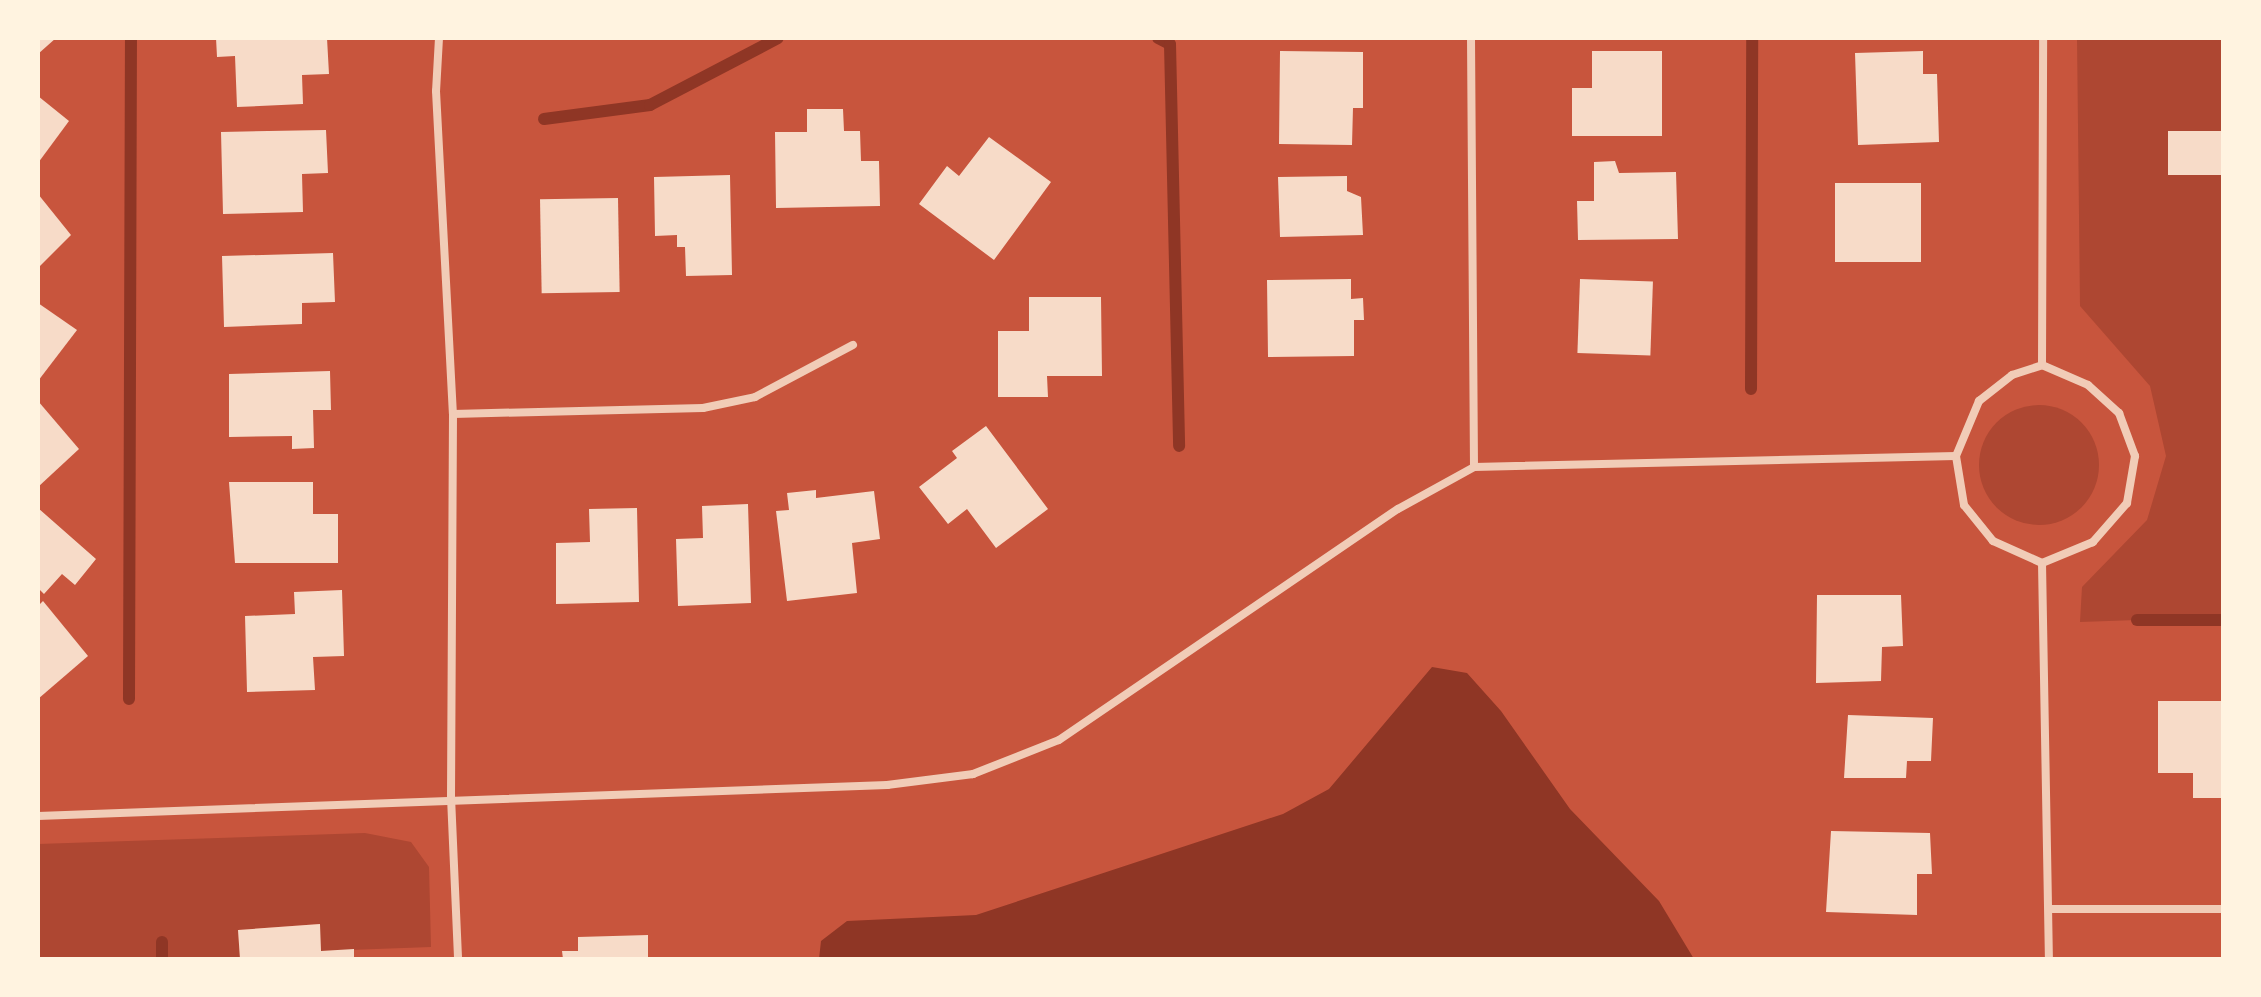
<!DOCTYPE html>
<html>
<head>
<meta charset="utf-8">
<style>
	body { margin:0 }
	#map { position:relative; width:2261px; height:997px; overflow:hidden; background:#c8553d; font-family:Lato,sans-serif }
	div>[style] { position:absolute }
	.green>* { inset:0; background:#ae4732 }
	.round { border-radius:50% }
	.water>* { inset:0; background:#8f3625 }
	.stream>* { height:12px; margin:-6px; padding:0 6px; transform-origin:6px; border-radius:6px; background:#8f3625 }
	.building>* { inset:0; background:#f7dbc8; transform-origin:0 0 }
	.minor>* { height:8px; margin:-4px; padding:0 4px; transform-origin:4px; border-radius:4px; background:#f1ccb7 }
	span { translate:-50% -50%; white-space:nowrap; text-align:center; line-height:1.15; -webkit-text-stroke:6px #fff3e0; paint-order:stroke }
	.frame { position:absolute; inset:0; border:40px solid #fff3e0; pointer-events:none }
</style>
</head>
<body>
<div id="map">
	<div class="green">
		<i style="clip-path:polygon(2077px 38px,2223px 38px,2223px 617px,2080px 622px,2082px 587px,2147px 520px,2166px 456px,2150px 386px,2080px 306px)"></i>
		<i class="round" style="left:1979px;top:405px;width:120px;height:120px"></i>
		<i style="clip-path:polygon(365px 833px,411px 842px,429px 867px,431px 947px,321px 951px,319px 924px,238px 930px,240px 959px,38px 959px,38px 844px)"></i>
	</div>
	<div class="water">
		<i style="clip-path:polygon(1432px 667px,1467px 673px,1501px 711px,1570px 809px,1659px 901px,1694px 959px,819px 959px,821px 941px,847px 921px,976px 915px,1283px 814px,1329px 789px)"></i>
	</div>
	<div class="stream">
		<i style="left:1158px;top:38px;width:13px;rotate:27deg"></i>
		<i style="left:1170px;top:44px;width:402px;rotate:88.7deg"></i>
		<i style="left:544px;top:119px;width:107px;rotate:-7.5deg"></i>
		<i style="left:650px;top:105px;width:144px;rotate:-27.6deg"></i>
		<i style="left:1751px;top:389px;width:351px;rotate:-89.8deg"></i>
		<i style="left:2137px;top:620px;width:86px"></i>
		<i style="left:129px;top:699px;width:661px;rotate:-89.83deg"></i>
		<i style="left:162px;top:959px;width:17px;rotate:-90deg"></i>
	</div>
	<div class="building">
		<i style="clip-path:polygon(38px 38px,56px 38px,38px 54px)"></i>
		<i style="clip-path:polygon(216px 38px,327px 38px,329px 74px,302px 75px,303px 104px,237px 107px,235px 56px,217px 57px)"></i>
		<i style="clip-path:polygon(1280px 51px,1363px 52px,1363px 108px,1353px 108px,1352px 145px,1279px 144px)"></i>
		<i style="clip-path:polygon(1592px 51px,1662px 51px,1662px 136px,1572px 136px,1572px 88px,1592px 88px)"></i>
		<i style="clip-path:polygon(1923px 51px,1923px 74px,1937px 74px,1939px 142px,1858px 145px,1855px 53px)"></i>
		<i style="clip-path:polygon(38px 96px,69px 121px,38px 163px)"></i>
		<i style="clip-path:polygon(807px 109px,843px 109px,844px 131px,860px 131px,861px 161px,879px 161px,880px 206px,776px 208px,775px 132px,807px 132px)"></i>
		<i style="clip-path:polygon(326px 130px,328px 173px,302px 174px,303px 212px,223px 214px,221px 132px)"></i>
		<i style="left:2223px;top:131px;width:44px;height:55px;rotate:90deg"></i>
		<i style="clip-path:polygon(989px 137px,1051px 182px,994px 260px,919px 204px,947px 166px,959px 176px)"></i>
		<i style="clip-path:polygon(1615px 161px,1619px 173px,1676px 172px,1678px 239px,1578px 240px,1577px 201px,1594px 201px,1594px 162px)"></i>
		<i style="clip-path:polygon(730px 175px,732px 275px,686px 276px,685px 247px,677px 247px,677px 235px,655px 236px,654px 177px)"></i>
		<i style="clip-path:polygon(1347px 176px,1347px 191px,1361px 197px,1363px 235px,1280px 237px,1278px 177px)"></i>
		<i style="left:1835px;top:183px;width:86px;height:79px"></i>
		<i style="clip-path:polygon(38px 194px,71px 235px,38px 268px)"></i>
		<i style="left:618px;top:198px;width:94px;height:78px;rotate:89deg"></i>
		<i style="clip-path:polygon(333px 253px,335px 302px,302px 303px,302px 324px,224px 327px,222px 256px)"></i>
		<i style="clip-path:polygon(1351px 279px,1351px 299px,1363px 298px,1364px 320px,1354px 320px,1354px 356px,1268px 357px,1267px 280px)"></i>
		<i style="left:1580px;top:279px;width:73px;height:74px;rotate:2deg"></i>
		<i style="clip-path:polygon(1029px 297px,1101px 297px,1102px 376px,1047px 376px,1048px 397px,998px 397px,998px 331px,1029px 331px)"></i>
		<i style="clip-path:polygon(38px 303px,77px 330px,38px 381px)"></i>
		<i style="clip-path:polygon(330px 371px,331px 410px,313px 410px,314px 448px,292px 449px,292px 436px,229px 437px,229px 374px)"></i>
		<i style="clip-path:polygon(38px 401px,79px 449px,38px 487px)"></i>
		<i style="clip-path:polygon(986px 426px,1048px 509px,996px 548px,967px 509px,948px 524px,919px 487px,957px 458px,952px 451px)"></i>
		<i style="clip-path:polygon(229px 482px,313px 482px,313px 514px,338px 514px,338px 563px,235px 563px)"></i>
		<i style="clip-path:polygon(816px 490px,816px 498px,874px 491px,880px 539px,852px 543px,857px 593px,787px 601px,776px 511px,789px 510px,787px 493px)"></i>
		<i style="clip-path:polygon(748px 504px,751px 603px,678px 606px,676px 539px,703px 538px,702px 506px)"></i>
		<i style="clip-path:polygon(38px 508px,96px 559px,75px 585px,62px 574px,44px 594px,38px 588px)"></i>
		<i style="clip-path:polygon(637px 508px,639px 602px,556px 604px,556px 543px,590px 542px,589px 509px)"></i>
		<i style="clip-path:polygon(342px 590px,344px 656px,313px 657px,315px 690px,247px 692px,245px 616px,295px 614px,294px 592px)"></i>
		<i style="clip-path:polygon(1817px 595px,1901px 595px,1903px 646px,1882px 647px,1881px 681px,1816px 683px)"></i>
		<i style="clip-path:polygon(43px 601px,88px 656px,38px 699px,38px 606px)"></i>
		<i style="clip-path:polygon(2158px 701px,2223px 701px,2223px 798px,2193px 798px,2193px 773px,2158px 773px)"></i>
		<i style="clip-path:polygon(1848px 715px,1933px 718px,1931px 761px,1907px 761px,1906px 778px,1844px 778px)"></i>
		<i style="clip-path:polygon(1831px 831px,1930px 833px,1932px 874px,1917px 874px,1917px 915px,1826px 912px)"></i>
		<i style="clip-path:polygon(320px 924px,321px 951px,354px 949px,354px 959px,240px 959px,238px 930px)"></i>
		<i style="clip-path:polygon(648px 935px,648px 959px,563px 959px,562px 951px,578px 951px,578px 937px)"></i>
	</div>
	<div class="minor">
		<i style="left:439px;top:38px;width:53px;rotate:93.2deg"></i>
		<i style="left:436px;top:91px;width:323px;rotate:87deg"></i>
		<i style="left:453px;top:414px;width:383px;rotate:90.3deg"></i>
		<i style="left:451px;top:797px;width:162px;rotate:87.5deg"></i>
		<i style="left:1471px;top:38px;width:429px;rotate:89.6deg"></i>
		<i style="left:2042px;top:365px;width:50px;rotate:23.5deg"></i>
		<i style="left:2088px;top:385px;width:42px;rotate:42.1deg"></i>
		<i style="left:2119px;top:413px;width:46px;rotate:69.6deg"></i>
		<i style="left:2135px;top:456px;width:48px;rotate:99.7deg"></i>
		<i style="left:2127px;top:503px;width:52px;rotate:131.1deg"></i>
		<i style="left:2093px;top:542px;width:55px;rotate:157.6deg"></i>
		<i style="left:2042px;top:563px;width:54px;rotate:-155.8deg"></i>
		<i style="left:1993px;top:541px;width:46px;rotate:-128.9deg"></i>
		<i style="left:1964px;top:505px;width:50px;rotate:-99.3deg"></i>
		<i style="left:1956px;top:456px;width:60px;rotate:-67.3deg"></i>
		<i style="left:1979px;top:401px;width:42px;rotate:-38.2deg"></i>
		<i style="left:2012px;top:375px;width:32px;rotate:-18deg"></i>
		<i style="left:2042px;top:365px;width:327px;rotate:-89.8deg"></i>
		<i style="left:453px;top:414px;width:250px;rotate:-1.4deg"></i>
		<i style="left:703px;top:408px;width:53px;rotate:-11.9deg"></i>
		<i style="left:755px;top:397px;width:111px;rotate:-28deg"></i>
		<i style="left:2042px;top:563px;width:396px;rotate:89deg"></i>
		<i style="left:38px;top:816px;width:850px;rotate:-2.09deg"></i>
		<i style="left:887px;top:785px;width:87px;rotate:-7.3deg"></i>
		<i style="left:973px;top:774px;width:92px;rotate:-21.6deg"></i>
		<i style="left:1059px;top:740px;width:410px;rotate:-34.3deg"></i>
		<i style="left:1398px;top:509px;width:87px;rotate:-28.9deg"></i>
		<i style="left:1474px;top:467px;width:482px;rotate:-1.3deg"></i>
		<i style="left:2049px;top:909px;width:174px"></i>
	</div>
	<div class="frame"></div>
</div>
</body>
</html>
